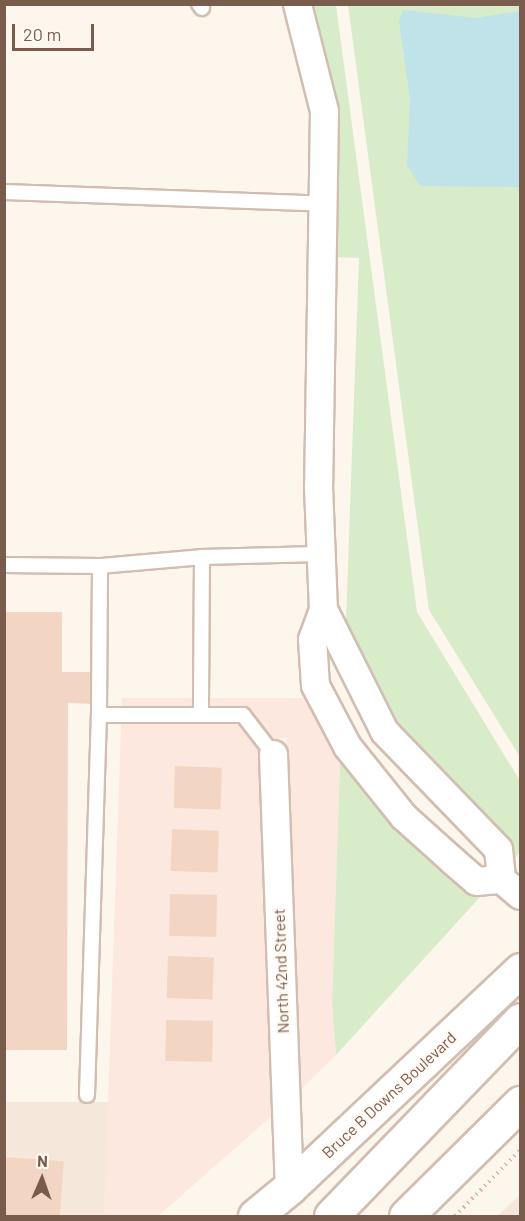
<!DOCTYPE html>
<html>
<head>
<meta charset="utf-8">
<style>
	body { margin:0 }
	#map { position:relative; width:525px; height:1221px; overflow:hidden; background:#fdf6ec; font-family:Barlow,sans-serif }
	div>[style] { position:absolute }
	.residential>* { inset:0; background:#f5e8da; transform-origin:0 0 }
	.commercial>* { inset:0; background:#fde8e0 }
	.green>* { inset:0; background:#d8ecc9 }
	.water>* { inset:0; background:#bfe3e8 }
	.building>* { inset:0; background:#f3d5c3; transform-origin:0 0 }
	.path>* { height:4px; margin-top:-2px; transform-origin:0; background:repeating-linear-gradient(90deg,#d9b8a5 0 1.5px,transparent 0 6px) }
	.roads { filter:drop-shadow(2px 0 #d1beb0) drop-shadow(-2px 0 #d1beb0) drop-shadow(0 2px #d1beb0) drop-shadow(0 -2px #d1beb0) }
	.lane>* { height:14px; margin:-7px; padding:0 7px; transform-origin:7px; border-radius:7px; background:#fff }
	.street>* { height:27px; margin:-13.5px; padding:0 13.5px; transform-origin:13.5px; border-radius:13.5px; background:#fff }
	.secondary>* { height:33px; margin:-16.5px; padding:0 16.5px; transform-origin:16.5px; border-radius:16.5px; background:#fff }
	span { translate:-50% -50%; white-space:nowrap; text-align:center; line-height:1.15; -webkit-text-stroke:5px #fffaf3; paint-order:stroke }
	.street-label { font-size:16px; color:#7a5c4d }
	.frame { position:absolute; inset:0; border:6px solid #7a5c4d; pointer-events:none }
	.north { position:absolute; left:12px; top:1149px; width:60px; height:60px; -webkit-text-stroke:4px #fffaf3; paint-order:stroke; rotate:2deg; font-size:16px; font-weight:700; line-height:24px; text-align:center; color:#7a5c4d }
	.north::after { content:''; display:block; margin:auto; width:21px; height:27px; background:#7a5c4d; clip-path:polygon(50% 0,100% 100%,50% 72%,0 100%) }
	.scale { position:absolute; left:12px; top:24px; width:82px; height:27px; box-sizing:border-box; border:3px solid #7a5c4d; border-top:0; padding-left:8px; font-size:18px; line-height:21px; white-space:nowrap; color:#7a5c4d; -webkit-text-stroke:4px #fffaf3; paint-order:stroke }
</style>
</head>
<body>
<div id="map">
	<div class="residential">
		<i style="left:4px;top:1102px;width:104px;height:114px"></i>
		<i style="clip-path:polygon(520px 1195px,520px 1216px,497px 1216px)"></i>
	</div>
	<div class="commercial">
		<i style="clip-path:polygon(122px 698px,305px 698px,340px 762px,332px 1003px,336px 1055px,300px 1090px,287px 738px,259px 739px,273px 1115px,158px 1216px,104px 1216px)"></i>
	</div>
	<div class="green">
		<i style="clip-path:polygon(312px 5px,336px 5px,417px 612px,520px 781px,520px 852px,514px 860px,508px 837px,396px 720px,346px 621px,359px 258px,337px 257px,338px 107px)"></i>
		<i style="clip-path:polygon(348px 5px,520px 5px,520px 757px,429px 610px)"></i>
		<i style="clip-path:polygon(340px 762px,393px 827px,467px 893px,481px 896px,336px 1055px,332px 1003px)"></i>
	</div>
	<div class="water">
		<i style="clip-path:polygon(403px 10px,476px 18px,520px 11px,520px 187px,420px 186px,407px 165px,410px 99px,399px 21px)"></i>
	</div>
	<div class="building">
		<i style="clip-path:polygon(4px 612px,62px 612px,62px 672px,95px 672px,95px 704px,68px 703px,67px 1050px,4px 1050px)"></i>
		<i style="left:175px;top:766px;width:47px;height:42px;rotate:2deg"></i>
		<i style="left:172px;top:829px;width:47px;height:42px;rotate:2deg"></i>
		<i style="left:170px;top:894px;width:47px;height:42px;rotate:1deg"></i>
		<i style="left:168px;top:956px;width:46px;height:42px;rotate:2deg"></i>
		<i style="left:166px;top:1020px;width:47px;height:41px;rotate:1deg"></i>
		<i style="left:4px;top:1157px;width:60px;height:59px;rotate:4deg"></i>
	</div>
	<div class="path">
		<i style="left:455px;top:1216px;width:93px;rotate:-45.4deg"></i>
	</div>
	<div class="roads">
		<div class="lane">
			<i style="left:199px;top:4px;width:5px;rotate:53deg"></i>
			<i style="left:4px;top:192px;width:321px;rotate:2.1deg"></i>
			<i style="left:202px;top:557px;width:117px;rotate:-1.5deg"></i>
			<i style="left:4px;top:565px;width:96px;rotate:0.6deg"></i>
			<i style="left:100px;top:566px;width:149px;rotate:90.4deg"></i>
			<i style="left:99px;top:715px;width:144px"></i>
			<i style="left:243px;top:715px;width:49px;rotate:52.4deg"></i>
			<i style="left:100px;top:566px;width:102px;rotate:-5deg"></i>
			<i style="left:202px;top:557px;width:158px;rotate:90.4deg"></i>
			<i style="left:87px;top:1095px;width:380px;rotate:-88.2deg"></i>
		</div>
		<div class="street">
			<i style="left:297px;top:4px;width:110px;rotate:75.8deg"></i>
			<i style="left:324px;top:111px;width:375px;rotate:90.9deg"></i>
			<i style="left:318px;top:486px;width:123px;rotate:87.7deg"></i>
			<i style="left:323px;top:609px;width:136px;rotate:63.4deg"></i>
			<i style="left:384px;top:731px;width:164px;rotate:46deg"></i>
			<i style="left:498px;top:849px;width:30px;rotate:84deg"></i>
			<i style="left:323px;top:609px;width:32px;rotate:110deg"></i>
			<i style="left:312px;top:639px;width:46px;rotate:86.3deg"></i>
			<i style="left:315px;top:685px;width:69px;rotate:62.3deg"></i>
			<i style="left:347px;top:746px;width:90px;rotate:51.3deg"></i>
			<i style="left:403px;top:816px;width:67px;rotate:42deg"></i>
			<i style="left:453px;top:861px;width:30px;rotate:41deg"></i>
			<i style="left:476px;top:881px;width:25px;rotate:-5deg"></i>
			<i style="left:501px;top:879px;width:25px;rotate:40deg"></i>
			<i style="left:273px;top:754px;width:434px;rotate:87.9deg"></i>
		</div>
		<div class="secondary">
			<i style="left:255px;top:1216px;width:44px;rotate:-39.5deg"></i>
			<i style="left:289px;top:1188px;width:318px;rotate:-43.3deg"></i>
			<i style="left:331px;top:1216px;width:272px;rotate:-46deg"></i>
			<i style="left:406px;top:1216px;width:161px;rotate:-44.7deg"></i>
		</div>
	</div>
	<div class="street-label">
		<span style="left:281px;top:971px;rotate:-92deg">North 42nd Street</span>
		<span style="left:389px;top:1095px;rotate:-43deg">Bruce B Downs Boulevard</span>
	</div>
	<div class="frame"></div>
	<div class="north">N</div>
	<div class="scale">20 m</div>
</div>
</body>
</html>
